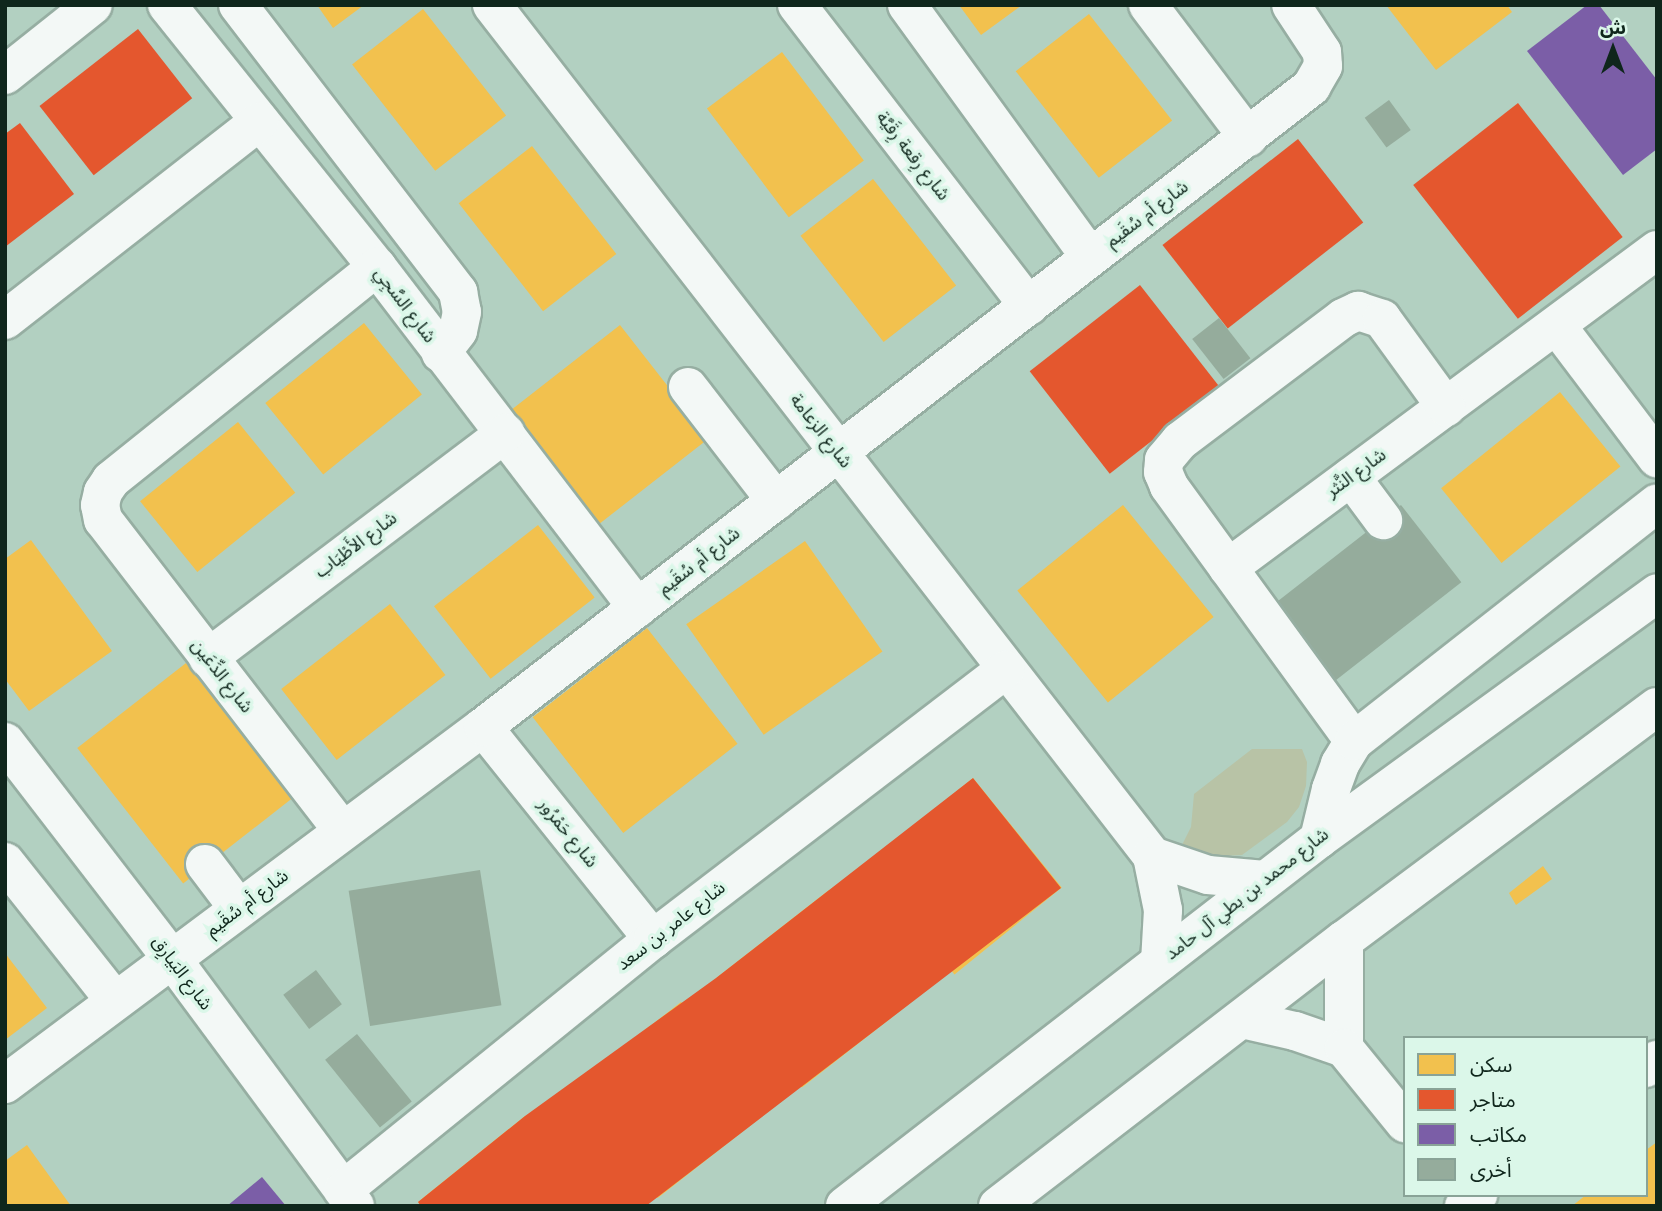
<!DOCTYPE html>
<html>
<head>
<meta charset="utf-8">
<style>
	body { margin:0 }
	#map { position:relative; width:1662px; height:1211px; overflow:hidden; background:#b2d0c1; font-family:Helvetica,"Noto Sans Arabic",sans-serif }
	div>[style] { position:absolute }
	.green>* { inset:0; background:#b8c3a6 }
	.homes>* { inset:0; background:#f2c14e; transform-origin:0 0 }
	.shops>* { inset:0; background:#e4572e; transform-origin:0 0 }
	.offices>* { inset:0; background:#7b5ea7 }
	.building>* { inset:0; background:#95ac9c; transform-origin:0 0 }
	.roads { filter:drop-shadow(2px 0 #96aea2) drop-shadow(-2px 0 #96aea2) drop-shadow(0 2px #96aea2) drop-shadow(0 -2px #96aea2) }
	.minor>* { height:38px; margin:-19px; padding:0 19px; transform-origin:19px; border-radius:19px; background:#f3f8f6 }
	span { translate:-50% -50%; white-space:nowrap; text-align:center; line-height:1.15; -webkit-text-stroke:7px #dbf7e9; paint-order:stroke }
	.street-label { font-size:18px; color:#0f261c }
	.frame { position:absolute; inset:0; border:7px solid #0f261c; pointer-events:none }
	.legend { position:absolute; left:1403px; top:1036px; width:245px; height:161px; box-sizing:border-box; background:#dbf7e9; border:2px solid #89a397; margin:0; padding:9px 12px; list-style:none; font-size:21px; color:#0f261c }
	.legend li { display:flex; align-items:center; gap:14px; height:35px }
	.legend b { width:35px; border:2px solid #89a397 }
	.north { position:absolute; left:1578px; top:14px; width:70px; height:70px; -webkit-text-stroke:5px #dbf7e9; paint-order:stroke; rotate:0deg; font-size:19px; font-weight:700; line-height:28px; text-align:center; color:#0f261c }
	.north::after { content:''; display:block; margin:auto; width:24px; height:32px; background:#0f261c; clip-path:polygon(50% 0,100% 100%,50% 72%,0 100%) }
</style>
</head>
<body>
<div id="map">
	<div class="green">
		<i style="clip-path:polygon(1252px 749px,1302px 749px,1307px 762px,1306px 786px,1299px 807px,1287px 822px,1242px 855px,1206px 857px,1182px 845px,1191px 827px,1194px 794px)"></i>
	</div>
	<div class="homes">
		<i style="clip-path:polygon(317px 5px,364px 5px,333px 28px)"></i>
		<i style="clip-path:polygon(959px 5px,1022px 5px,981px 35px)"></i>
		<i style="clip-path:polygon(1386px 5px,1507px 5px,1512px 12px,1436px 70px)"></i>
		<i style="left:423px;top:9px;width:135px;height:90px;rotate:52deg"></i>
		<i style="left:1089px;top:14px;width:135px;height:93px;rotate:52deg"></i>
		<i style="left:782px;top:52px;width:136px;height:94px;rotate:53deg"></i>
		<i style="left:532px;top:146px;width:137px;height:93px;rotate:52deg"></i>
		<i style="left:873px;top:179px;width:135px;height:92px;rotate:52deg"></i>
		<i style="left:364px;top:323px;width:92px;height:127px;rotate:51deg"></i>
		<i style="left:620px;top:325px;width:144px;height:139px;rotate:52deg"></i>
		<i style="left:1560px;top:392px;width:96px;height:153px;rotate:51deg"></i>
		<i style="left:238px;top:422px;width:91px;height:126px;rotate:51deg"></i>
		<i style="left:1123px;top:505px;width:144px;height:136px;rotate:51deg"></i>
		<i style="left:538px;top:525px;width:92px;height:132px;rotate:52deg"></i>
		<i style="clip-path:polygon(31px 540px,112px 651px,29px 711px,5px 679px,5px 559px)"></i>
		<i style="left:805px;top:541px;width:135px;height:145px;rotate:55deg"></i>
		<i style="left:390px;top:604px;width:90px;height:138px;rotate:52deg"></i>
		<i style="left:647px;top:628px;width:147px;height:145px;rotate:52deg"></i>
		<i style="left:186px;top:663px;width:172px;height:138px;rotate:52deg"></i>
		<i style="left:973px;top:778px;width:141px;height:138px;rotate:51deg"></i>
		<i style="clip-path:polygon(1543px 866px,1552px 879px,1516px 905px,1509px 893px)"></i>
		<i style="left:829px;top:890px;width:139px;height:143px;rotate:52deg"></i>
		<i style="clip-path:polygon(5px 953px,47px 1008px,5px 1040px)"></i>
		<i style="left:681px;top:1002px;width:140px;height:139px;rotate:52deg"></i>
		<i style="clip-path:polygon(525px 1116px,597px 1206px,421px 1206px,418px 1202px)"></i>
		<i style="clip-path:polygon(1657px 1142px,1657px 1206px,1572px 1206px,1586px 1195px,1646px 1195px,1646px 1150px)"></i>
		<i style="clip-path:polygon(27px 1145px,71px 1206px,5px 1206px,5px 1161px)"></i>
	</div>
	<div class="shops">
		<i style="left:138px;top:29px;width:88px;height:125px;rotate:52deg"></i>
		<i style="left:1518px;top:103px;width:170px;height:133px;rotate:52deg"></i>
		<i style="clip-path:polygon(20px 123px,74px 194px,5px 247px,5px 134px)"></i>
		<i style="left:1298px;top:139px;width:106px;height:172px;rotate:52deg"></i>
		<i style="left:1140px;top:285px;width:130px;height:140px;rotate:52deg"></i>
		<i style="clip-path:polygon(973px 778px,1061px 888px,646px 1206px,421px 1206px,418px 1202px,525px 1116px,716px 978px)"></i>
	</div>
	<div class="offices">
		<i style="clip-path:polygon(1587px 5px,1599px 5px,1657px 80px,1657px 149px,1623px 175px,1527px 51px)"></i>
		<i style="clip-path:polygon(262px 1177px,286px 1206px,227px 1206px)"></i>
	</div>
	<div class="building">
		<i style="left:1389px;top:100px;width:37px;height:30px;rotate:54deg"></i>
		<i style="left:1219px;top:318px;width:51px;height:34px;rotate:52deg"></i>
		<i style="left:1401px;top:505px;width:98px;height:167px;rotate:52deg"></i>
		<i style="left:480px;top:870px;width:137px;height:133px;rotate:81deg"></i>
		<i style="left:316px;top:970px;width:43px;height:41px;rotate:53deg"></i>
		<i style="left:357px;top:1034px;width:87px;height:41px;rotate:51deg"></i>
	</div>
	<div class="roads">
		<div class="minor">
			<i style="left:167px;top:5px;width:336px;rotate:51.3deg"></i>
			<i style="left:377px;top:267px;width:429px;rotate:52.6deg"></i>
			<i style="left:238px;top:5px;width:362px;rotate:52.5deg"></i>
			<i style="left:458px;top:292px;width:20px;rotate:79deg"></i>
			<i style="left:462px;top:312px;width:19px;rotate:102deg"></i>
			<i style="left:458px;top:331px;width:28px;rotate:128deg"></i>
			<i style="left:492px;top:5px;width:1077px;rotate:52.2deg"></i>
			<i style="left:1152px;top:856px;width:55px;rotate:78.5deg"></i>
			<i style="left:1163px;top:910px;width:52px;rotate:93.3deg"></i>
			<i style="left:797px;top:5px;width:380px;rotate:52.4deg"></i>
			<i style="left:907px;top:5px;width:311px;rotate:54deg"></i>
			<i style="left:1148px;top:5px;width:166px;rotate:52.9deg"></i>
			<i style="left:5px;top:75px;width:112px;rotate:-38.5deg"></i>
			<i style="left:5px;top:320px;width:323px;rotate:-38deg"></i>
			<i style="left:1557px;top:326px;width:166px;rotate:52.9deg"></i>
			<i style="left:688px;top:387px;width:144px;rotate:52.3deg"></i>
			<i style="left:1351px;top:477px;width:54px;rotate:53.3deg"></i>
			<i style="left:1228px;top:568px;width:534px;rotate:-36.55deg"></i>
			<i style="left:208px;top:658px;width:373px;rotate:-37.1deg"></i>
			<i style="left:483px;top:727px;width:272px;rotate:51.3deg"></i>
			<i style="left:1354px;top:741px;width:315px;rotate:-126deg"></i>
			<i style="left:1169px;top:486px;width:15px;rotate:-113deg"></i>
			<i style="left:1163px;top:472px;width:12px;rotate:-85deg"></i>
			<i style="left:1164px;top:460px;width:25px;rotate:-50deg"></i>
			<i style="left:1180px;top:441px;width:204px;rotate:-37deg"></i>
			<i style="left:1343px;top:318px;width:17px;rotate:-25deg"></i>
			<i style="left:1358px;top:311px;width:25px;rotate:18deg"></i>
			<i style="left:1382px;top:319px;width:109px;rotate:54deg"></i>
			<i style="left:5px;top:742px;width:275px;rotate:52.4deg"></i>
			<i style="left:173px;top:960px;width:306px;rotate:53.5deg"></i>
			<i style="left:342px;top:830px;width:391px;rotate:-127.6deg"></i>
			<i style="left:103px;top:520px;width:15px;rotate:-101deg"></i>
			<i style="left:100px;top:505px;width:13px;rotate:-77deg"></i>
			<i style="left:103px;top:492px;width:14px;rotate:-56deg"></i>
			<i style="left:111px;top:480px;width:341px;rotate:-38.7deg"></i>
			<i style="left:1319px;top:839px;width:51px;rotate:-76.5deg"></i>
			<i style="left:1331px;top:789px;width:27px;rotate:-70deg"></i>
			<i style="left:1340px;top:764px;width:27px;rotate:-59deg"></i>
			<i style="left:1354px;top:741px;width:385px;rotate:-38.1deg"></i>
			<i style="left:1152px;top:856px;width:59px;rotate:18.7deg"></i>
			<i style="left:1208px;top:875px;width:57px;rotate:5deg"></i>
			<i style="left:5px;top:862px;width:177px;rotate:51.6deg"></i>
			<i style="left:205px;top:864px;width:56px;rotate:52.9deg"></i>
			<i style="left:1344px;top:940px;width:108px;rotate:90deg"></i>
			<i style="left:1242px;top:1019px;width:54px;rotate:12.8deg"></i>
			<i style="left:1295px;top:1031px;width:52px;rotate:19.1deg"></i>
			<i style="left:1344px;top:1048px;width:97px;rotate:50.9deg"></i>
			<i style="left:1646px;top:1068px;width:14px;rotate:-36deg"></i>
			<i style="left:5px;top:1084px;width:597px;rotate:-36.75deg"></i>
			<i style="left:483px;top:727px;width:1047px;rotate:-37.7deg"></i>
			<i style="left:1311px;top:87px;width:24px;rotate:-60deg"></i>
			<i style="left:1323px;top:66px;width:14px;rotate:-94deg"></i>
			<i style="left:1322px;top:52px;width:56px;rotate:-123.4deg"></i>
			<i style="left:343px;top:1190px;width:399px;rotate:-39deg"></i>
			<i style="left:653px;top:939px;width:443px;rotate:-37.4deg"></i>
			<i style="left:845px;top:1206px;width:599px;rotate:-37.75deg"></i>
			<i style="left:1319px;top:839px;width:418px;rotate:-36deg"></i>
			<i style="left:998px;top:1206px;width:436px;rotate:-37.6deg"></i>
			<i style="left:1344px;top:940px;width:390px;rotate:-36.7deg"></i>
			<i style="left:1464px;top:1206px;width:18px;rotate:-38deg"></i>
		</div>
	</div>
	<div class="street-label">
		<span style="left:913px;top:156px;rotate:52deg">شارع رِقعة رِقَيَّة</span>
		<span style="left:1147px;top:214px;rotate:-37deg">شارع أم سُقَيم</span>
		<span style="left:405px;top:305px;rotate:53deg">شارع السَّجِي</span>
		<span style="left:821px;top:431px;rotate:52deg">شارع الزعامة</span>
		<span style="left:1356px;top:473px;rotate:-36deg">شارع النَّثر</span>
		<span style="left:356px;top:545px;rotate:-37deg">شارع الأَطْيَاب</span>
		<span style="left:699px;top:561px;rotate:-38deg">شارع أم سُقَيم</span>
		<span style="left:222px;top:676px;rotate:52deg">شارع الدِّعَين</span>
		<span style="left:568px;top:833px;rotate:51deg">شارع حَمْرُور</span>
		<span style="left:1247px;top:894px;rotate:-38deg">شارع محمد بن بطي آل حامد</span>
		<span style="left:247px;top:903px;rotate:-37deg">شارع أم سُقَيم</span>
		<span style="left:671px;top:926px;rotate:-38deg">شارع عامر بن سعد</span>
		<span style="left:182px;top:973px;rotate:53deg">شارع البَيارِق</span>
	</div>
	<div class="frame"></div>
	<ul class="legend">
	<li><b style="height:19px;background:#f2c14e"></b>سكن</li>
	<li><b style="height:19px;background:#e4572e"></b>متاجر</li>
	<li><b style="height:19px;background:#7b5ea7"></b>مكاتب</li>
	<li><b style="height:19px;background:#95ac9c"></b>أخرى</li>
	</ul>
	<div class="north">ش</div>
</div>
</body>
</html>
